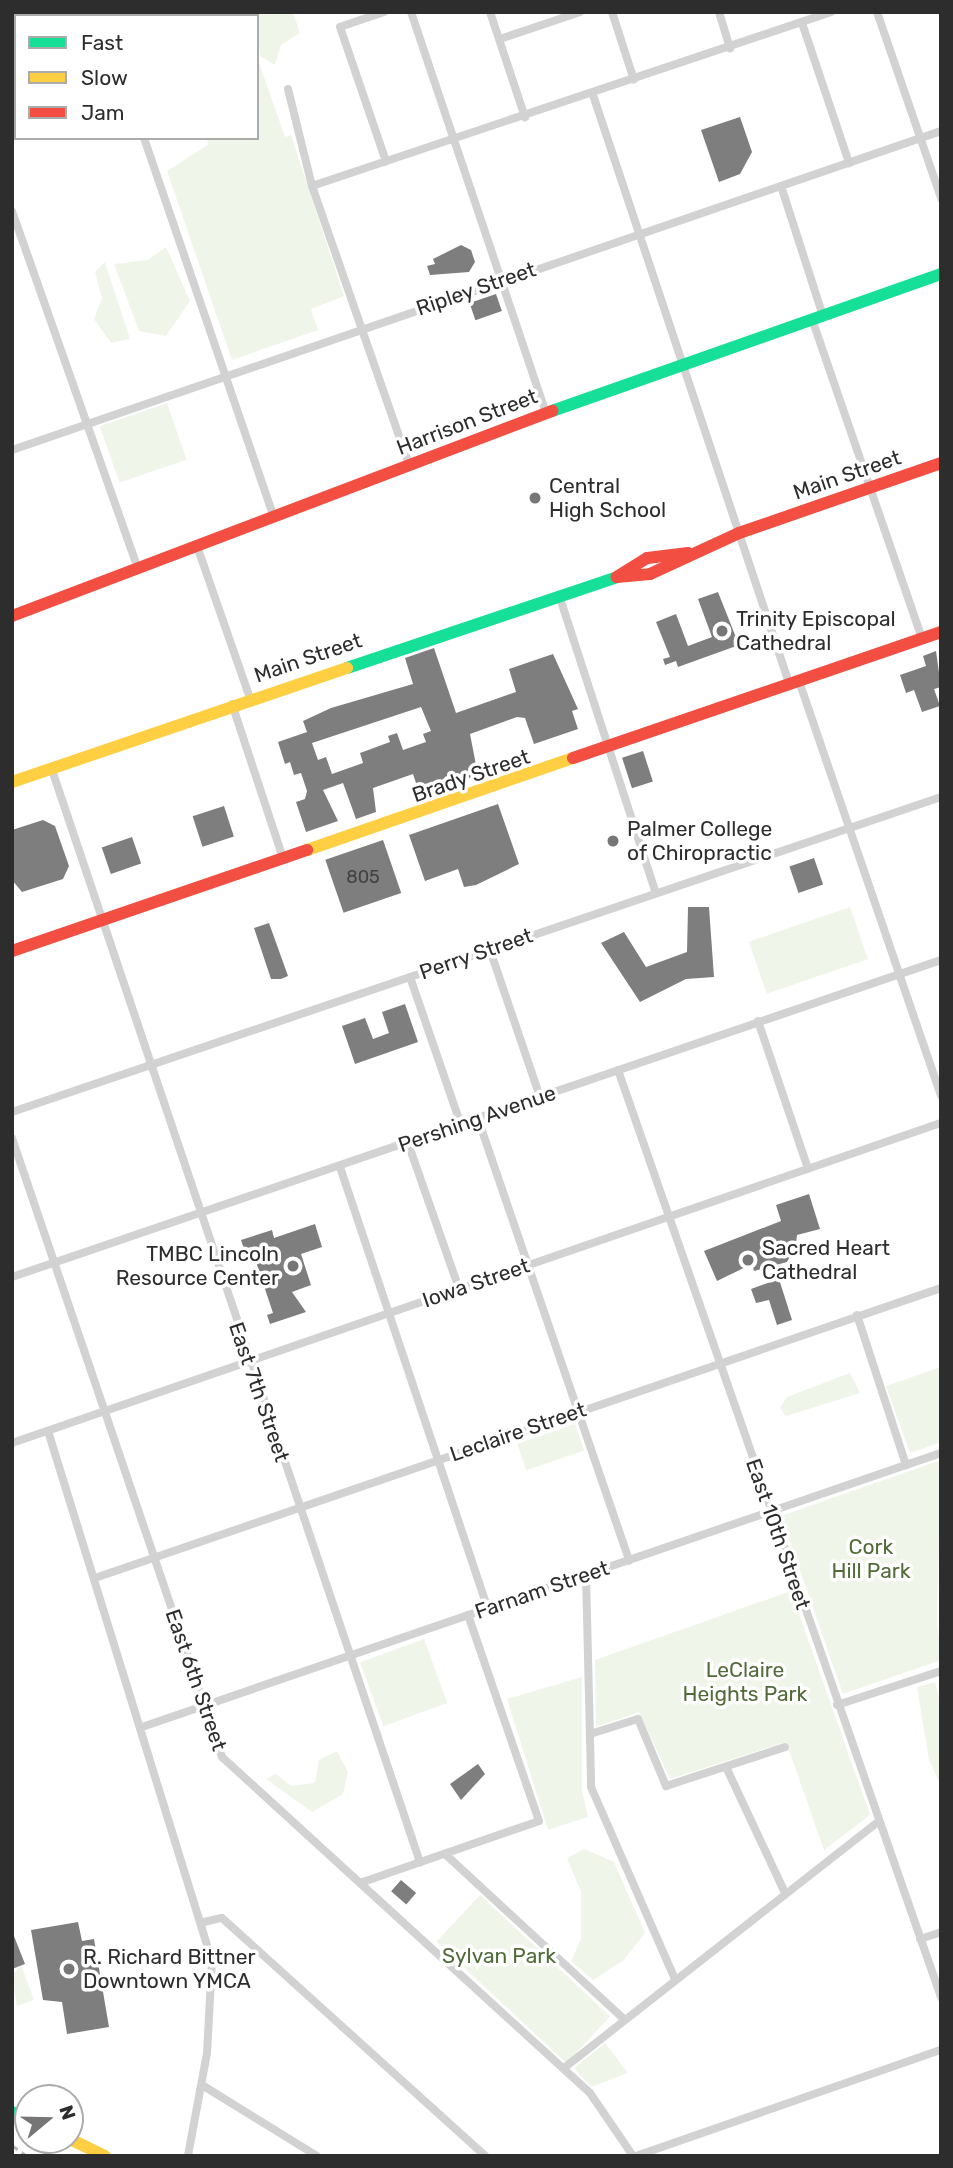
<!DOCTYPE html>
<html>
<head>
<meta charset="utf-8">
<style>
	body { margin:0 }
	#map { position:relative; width:953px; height:2168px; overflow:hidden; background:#fff; font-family:Rubik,sans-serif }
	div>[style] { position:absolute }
	.green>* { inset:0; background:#f0f5ea; transform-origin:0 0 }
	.building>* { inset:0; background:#7e7e7e; transform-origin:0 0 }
	.street>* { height:8px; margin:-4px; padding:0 4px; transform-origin:4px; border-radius:4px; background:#d2d2d2 }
	.fast>* { height:12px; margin:-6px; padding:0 6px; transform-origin:6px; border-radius:6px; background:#16e098 }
	.slow>* { height:12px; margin:-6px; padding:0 6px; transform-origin:6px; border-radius:6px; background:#ffcf43 }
	.jam>* { height:12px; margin:-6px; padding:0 6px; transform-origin:6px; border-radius:6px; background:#f24e42 }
	.rail>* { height:2.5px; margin-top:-1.25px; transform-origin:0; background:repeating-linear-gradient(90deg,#b9b9b9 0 7px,transparent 0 12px) }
	.dots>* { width:19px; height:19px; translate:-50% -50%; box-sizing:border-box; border:4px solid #fff; border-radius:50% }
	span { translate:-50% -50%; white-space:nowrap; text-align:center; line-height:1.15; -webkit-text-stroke:7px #fff; paint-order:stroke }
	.number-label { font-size:18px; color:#414141 }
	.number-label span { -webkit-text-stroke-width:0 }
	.street-label { font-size:21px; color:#2d2d2d }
	.poi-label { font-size:21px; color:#2d2d2d }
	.left { translate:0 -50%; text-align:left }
	.right { translate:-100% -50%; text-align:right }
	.park-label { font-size:21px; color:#506b37 }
	.frame { position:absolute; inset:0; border:14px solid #2d2d2d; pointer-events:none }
	.legend { position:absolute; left:14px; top:14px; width:245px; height:126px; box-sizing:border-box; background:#fff; border:2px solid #ababab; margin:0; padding:9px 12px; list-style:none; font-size:21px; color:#2d2d2d }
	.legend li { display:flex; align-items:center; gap:14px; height:35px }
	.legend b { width:35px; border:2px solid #ababab }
	.north { position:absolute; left:14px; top:2084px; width:70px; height:70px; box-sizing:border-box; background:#fff; border:2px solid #ababab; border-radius:50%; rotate:71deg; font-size:19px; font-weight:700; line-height:28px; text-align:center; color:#2d2d2d }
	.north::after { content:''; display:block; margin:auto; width:24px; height:32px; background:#767676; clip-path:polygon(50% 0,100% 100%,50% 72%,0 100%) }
</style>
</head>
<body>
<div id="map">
	<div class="green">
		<i style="clip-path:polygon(175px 12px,293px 12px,300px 33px,281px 45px,275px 65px,260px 56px,257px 16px)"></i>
		<i style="clip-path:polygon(257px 57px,285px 137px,291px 135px,344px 296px,311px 309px,318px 330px,232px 360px,167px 171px,208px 145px,207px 138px,257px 138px)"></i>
		<i style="clip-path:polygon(166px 247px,190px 301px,166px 336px,139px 331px,114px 264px,148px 260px)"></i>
		<i style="clip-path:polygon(105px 262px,130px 339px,111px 343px,94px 319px,102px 298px,95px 272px)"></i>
		<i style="left:167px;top:403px;width:60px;height:71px;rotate:71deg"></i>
		<i style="left:850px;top:907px;width:55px;height:107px;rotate:71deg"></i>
		<i style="clip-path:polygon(941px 1367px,941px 1442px,910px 1453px,886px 1386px)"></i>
		<i style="clip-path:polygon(850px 1373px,860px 1393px,786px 1416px,780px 1408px,787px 1397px)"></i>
		<i style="left:575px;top:1424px;width:28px;height:61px;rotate:71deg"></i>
		<i style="clip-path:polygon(941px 1460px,937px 1620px,941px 1660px,843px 1694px,781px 1516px)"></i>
		<i style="clip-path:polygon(791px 1591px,870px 1815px,824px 1850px,786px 1742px,670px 1779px,639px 1712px,596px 1727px,595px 1660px)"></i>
		<i style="left:424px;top:1639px;width:68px;height:68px;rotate:70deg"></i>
		<i style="clip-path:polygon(582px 1677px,582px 1791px,588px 1817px,548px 1830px,507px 1699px)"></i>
		<i style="clip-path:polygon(935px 1682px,941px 1705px,941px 1786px,929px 1760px,917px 1687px)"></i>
		<i style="clip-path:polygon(337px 1751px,348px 1772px,343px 1794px,312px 1812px,266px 1779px,276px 1774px,291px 1786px,315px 1783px,319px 1760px)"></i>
		<i style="clip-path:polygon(584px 1849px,614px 1862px,645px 1933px,624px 1960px,593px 1980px,571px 1961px,581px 1939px,581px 1892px,567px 1858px)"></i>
		<i style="left:480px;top:1895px;width:178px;height:64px;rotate:43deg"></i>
		<i style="clip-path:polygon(21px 1965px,34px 2000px,17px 2006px,12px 1976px)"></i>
		<i style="clip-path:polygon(605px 2043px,628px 2073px,591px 2087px,574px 2068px)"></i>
	</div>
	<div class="building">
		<i style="clip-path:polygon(740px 117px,752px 152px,740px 174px,719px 182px,701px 130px)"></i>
		<i style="clip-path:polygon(461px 245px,471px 250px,475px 262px,469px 272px,430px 275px,427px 266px,435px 264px,433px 259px)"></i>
		<i style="left:496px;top:294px;width:18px;height:28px;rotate:71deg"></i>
		<i style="clip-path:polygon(718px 592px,739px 645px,678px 667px,676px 661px,665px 665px,663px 659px,670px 657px,656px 622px,676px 614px,688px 646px,712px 637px,698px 599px)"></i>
		<i style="clip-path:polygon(evenodd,434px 648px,456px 713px,516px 692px,509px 669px,553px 654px,578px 709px,572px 711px,578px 729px,534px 744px,525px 718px,517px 717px,470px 734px,478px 775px,420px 795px,413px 774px,373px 788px,376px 812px,356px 819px,343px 783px,323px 790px,338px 821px,306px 832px,296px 802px,305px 799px,307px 791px,301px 773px,294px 775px,290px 762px,285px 764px,278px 742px,307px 732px,303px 721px,331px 708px,413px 684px,405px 658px,434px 648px,421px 707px,431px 731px,423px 734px,426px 742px,403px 750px,397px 733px,388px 736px,390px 742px,360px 753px,363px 763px,332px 774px,326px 757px,318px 760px,312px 743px,421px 707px)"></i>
		<i style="clip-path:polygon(936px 651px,941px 687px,934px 689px,940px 706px,922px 712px,914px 690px,906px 693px,900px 675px,926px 666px,923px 656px)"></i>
		<i style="left:643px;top:751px;width:32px;height:22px;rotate:72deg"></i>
		<i style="clip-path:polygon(498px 804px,519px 864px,476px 885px,464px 887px,458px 869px,425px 881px,409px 835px)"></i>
		<i style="left:224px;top:806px;width:32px;height:33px;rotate:72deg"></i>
		<i style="clip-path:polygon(43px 820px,55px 826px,69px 866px,63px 879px,22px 892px,12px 880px,12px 830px)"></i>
		<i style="left:132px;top:837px;width:28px;height:32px;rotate:71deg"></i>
		<i style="left:383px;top:840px;width:56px;height:61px;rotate:71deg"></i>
		<i style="left:814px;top:858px;width:28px;height:26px;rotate:71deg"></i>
		<i style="clip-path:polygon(688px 907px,709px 907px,714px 977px,686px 979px,640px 1002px,601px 943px,624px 932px,646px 967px,687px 952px)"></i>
		<i style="clip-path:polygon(269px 923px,288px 976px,281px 979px,271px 979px,254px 928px)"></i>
		<i style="clip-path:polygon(405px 1004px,418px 1042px,355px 1064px,342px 1026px,365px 1018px,373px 1039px,389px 1033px,382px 1012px)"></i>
		<i style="clip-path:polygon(809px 1194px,820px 1229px,797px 1235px,796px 1243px,784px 1247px,793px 1251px,787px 1262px,754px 1271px,752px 1264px,717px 1281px,704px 1251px,781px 1221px,776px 1205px)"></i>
		<i style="clip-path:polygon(315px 1224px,322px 1247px,301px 1254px,311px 1285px,292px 1292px,306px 1312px,270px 1324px,267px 1315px,273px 1313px,251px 1247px,244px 1249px,241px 1240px,272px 1230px,274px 1238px)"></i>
		<i style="clip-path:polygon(779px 1279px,792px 1320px,777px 1325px,769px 1300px,756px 1303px,751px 1289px)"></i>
		<i style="clip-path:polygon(478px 1764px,485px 1774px,461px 1800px,450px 1784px)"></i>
		<i style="left:401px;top:1880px;width:20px;height:15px;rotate:41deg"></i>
		<i style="clip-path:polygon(78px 1922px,82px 1941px,94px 1939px,109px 2027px,67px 2034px,62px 2002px,43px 2000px,31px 1930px)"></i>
		<i style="clip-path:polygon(12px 1931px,25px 1964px,12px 1969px)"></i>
	</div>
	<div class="street">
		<i style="left:96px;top:12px;width:4px;rotate:76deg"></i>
		<i style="left:384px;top:12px;width:46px;rotate:161.2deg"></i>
		<i style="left:340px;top:27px;width:142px;rotate:71.1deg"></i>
		<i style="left:411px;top:12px;width:422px;rotate:71.4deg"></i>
		<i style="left:490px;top:12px;width:111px;rotate:71.6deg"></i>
		<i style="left:612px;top:12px;width:71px;rotate:72.1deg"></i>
		<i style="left:719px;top:12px;width:38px;rotate:73deg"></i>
		<i style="left:877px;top:12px;width:197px;rotate:71deg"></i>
		<i style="left:802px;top:23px;width:148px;rotate:71.4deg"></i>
		<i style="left:500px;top:39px;width:84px;rotate:-18.6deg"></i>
		<i style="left:288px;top:89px;width:100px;rotate:76.1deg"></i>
		<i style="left:312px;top:186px;width:295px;rotate:70.8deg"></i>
		<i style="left:593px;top:95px;width:623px;rotate:71.57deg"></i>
		<i style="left:144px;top:138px;width:401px;rotate:71.1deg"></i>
		<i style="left:312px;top:186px;width:547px;rotate:-18.53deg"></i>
		<i style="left:781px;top:186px;width:137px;rotate:72.1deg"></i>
		<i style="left:12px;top:211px;width:379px;rotate:70.6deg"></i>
		<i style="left:812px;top:319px;width:338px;rotate:71deg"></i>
		<i style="left:12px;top:450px;width:982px;rotate:-18.95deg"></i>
		<i style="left:197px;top:546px;width:161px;rotate:70.8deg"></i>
		<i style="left:559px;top:595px;width:313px;rotate:72deg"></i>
		<i style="left:800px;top:684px;width:435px;rotate:71.1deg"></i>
		<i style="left:232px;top:704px;width:162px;rotate:71.7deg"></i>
		<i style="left:51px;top:767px;width:1156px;rotate:71.38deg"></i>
		<i style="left:490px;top:950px;width:155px;rotate:71.2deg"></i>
		<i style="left:410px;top:977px;width:157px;rotate:71deg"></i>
		<i style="left:758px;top:1021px;width:156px;rotate:71.3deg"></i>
		<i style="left:618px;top:1070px;width:982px;rotate:70.79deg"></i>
		<i style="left:12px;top:1112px;width:981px;rotate:-18.73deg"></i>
		<i style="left:478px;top:1119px;width:467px;rotate:71.1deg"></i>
		<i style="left:12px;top:1138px;width:654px;rotate:71.26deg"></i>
		<i style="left:222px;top:1757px;width:498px;rotate:42.4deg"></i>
		<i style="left:590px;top:2093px;width:76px;rotate:55.7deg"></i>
		<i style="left:408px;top:1143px;width:155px;rotate:70.7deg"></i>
		<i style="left:340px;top:1167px;width:466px;rotate:71.5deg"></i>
		<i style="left:12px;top:1277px;width:982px;rotate:-18.84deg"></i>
		<i style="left:857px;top:1315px;width:158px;rotate:71.9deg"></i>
		<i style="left:48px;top:1431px;width:555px;rotate:72.81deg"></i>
		<i style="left:212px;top:1961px;width:92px;rotate:93.1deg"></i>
		<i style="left:207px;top:2053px;width:105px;rotate:100.5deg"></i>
		<i style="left:12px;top:1443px;width:983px;rotate:-19.01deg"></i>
		<i style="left:586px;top:1575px;width:212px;rotate:88.6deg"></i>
		<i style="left:591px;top:1787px;width:210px;rotate:66.4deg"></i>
		<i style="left:95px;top:1578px;width:894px;rotate:-18.92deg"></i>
		<i style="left:837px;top:1705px;width:109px;rotate:-18.1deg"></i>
		<i style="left:142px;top:1727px;width:845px;rotate:-18.93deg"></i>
		<i style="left:590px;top:1734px;width:50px;rotate:-17.4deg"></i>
		<i style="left:638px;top:1719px;width:73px;rotate:67.3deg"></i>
		<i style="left:666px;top:1786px;width:125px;rotate:-18.1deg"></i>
		<i style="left:726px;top:1767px;width:137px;rotate:64.9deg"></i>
		<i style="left:445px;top:1854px;width:243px;rotate:42.7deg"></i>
		<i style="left:360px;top:1883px;width:189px;rotate:-19.1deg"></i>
		<i style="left:539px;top:1821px;width:218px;rotate:-109deg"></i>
		<i style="left:204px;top:1922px;width:18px;rotate:-13deg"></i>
		<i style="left:222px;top:1918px;width:355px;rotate:42.1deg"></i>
		<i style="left:920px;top:1939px;width:22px;rotate:-18deg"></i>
		<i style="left:564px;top:2068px;width:399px;rotate:-38.1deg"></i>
		<i style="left:202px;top:2085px;width:135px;rotate:31.7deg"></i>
		<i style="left:636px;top:2156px;width:323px;rotate:-19.2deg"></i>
	</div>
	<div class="fast">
		<i style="left:552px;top:411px;width:412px;rotate:-19.4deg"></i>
		<i style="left:347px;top:668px;width:285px;rotate:-18.6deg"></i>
		<i style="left:12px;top:2112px;width:18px;rotate:27deg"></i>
	</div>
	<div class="slow">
		<i style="left:12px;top:782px;width:354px;rotate:-18.8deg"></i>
		<i style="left:307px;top:850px;width:281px;rotate:-19.1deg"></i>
		<i style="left:70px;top:2139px;width:39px;rotate:26deg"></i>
	</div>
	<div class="jam">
		<i style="left:688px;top:553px;width:41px;rotate:173deg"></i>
		<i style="left:647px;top:558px;width:36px;rotate:148deg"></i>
		<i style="left:617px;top:577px;width:33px;rotate:-5deg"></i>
		<i style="left:650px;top:574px;width:98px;rotate:-24.7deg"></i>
		<i style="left:739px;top:533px;width:214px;rotate:-19.1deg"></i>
		<i style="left:12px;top:616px;width:578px;rotate:-20.79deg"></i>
		<i style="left:573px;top:758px;width:389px;rotate:-18.9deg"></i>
		<i style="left:12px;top:951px;width:312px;rotate:-18.9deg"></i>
	</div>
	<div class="rail">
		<i style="left:12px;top:2145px;width:19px;rotate:36deg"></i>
	</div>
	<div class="dots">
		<i style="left:535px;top:498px;background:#767676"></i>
		<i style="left:722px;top:631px;background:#767676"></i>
		<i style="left:613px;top:841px;background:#767676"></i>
		<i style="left:748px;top:1260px;background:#767676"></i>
		<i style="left:293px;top:1266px;background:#767676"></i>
		<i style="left:69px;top:1969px;background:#767676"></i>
	</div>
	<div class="number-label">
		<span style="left:363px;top:877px">805</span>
	</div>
	<div class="street-label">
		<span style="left:476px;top:289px;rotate:-19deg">Ripley Street</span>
		<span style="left:467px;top:422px;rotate:-21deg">Harrison Street</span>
		<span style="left:847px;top:475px;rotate:-19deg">Main Street</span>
		<span style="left:308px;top:658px;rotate:-19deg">Main Street</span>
		<span style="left:471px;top:776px;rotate:-19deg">Brady Street</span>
		<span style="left:476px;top:954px;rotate:-19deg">Perry Street</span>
		<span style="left:477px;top:1119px;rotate:-19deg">Pershing Avenue</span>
		<span style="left:476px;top:1283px;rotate:-19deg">Iowa Street</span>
		<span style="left:259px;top:1392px;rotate:71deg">East 7th Street</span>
		<span style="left:518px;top:1432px;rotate:-19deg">Leclaire Street</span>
		<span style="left:778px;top:1534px;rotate:71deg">East 10th Street</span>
		<span style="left:542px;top:1590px;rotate:-19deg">Farnam Street</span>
		<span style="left:196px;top:1680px;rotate:71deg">East 6th Street</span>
	</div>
	<div class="poi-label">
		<span class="left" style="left:549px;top:498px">Central<br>High School</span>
		<span class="left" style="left:736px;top:631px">Trinity Episcopal<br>Cathedral</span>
		<span class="left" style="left:627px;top:841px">Palmer College<br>of Chiropractic</span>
		<span class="left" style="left:762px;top:1260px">Sacred Heart<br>Cathedral</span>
		<span class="right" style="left:279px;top:1266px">TMBC Lincoln<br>Resource Center</span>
		<span class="left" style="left:83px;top:1969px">R. Richard Bittner<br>Downtown YMCA</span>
	</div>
	<div class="park-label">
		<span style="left:871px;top:1559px">Cork<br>Hill Park</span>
		<span style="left:745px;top:1682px">LeClaire<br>Heights Park</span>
		<span style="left:499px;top:1956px">Sylvan Park</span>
	</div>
	<div class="frame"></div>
	<ul class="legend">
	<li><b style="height:9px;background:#16e098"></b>Fast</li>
	<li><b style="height:9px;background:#ffcf43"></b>Slow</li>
	<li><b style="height:9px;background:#f24e42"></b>Jam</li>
	</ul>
	<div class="north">N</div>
</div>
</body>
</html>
